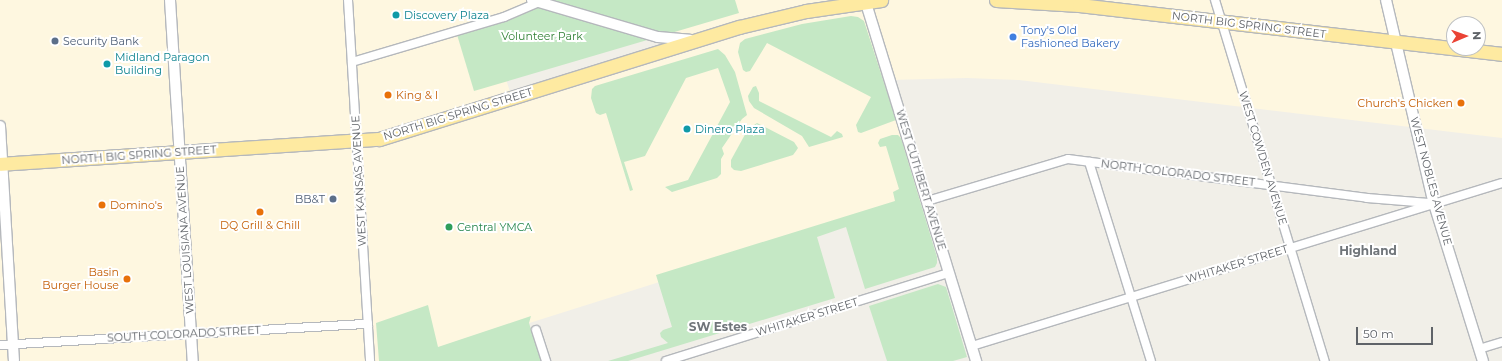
<!DOCTYPE html>
<html>
<head>
<meta charset="utf-8">
<style>
	body { margin:0 }
	#map { position:relative; width:1502px; height:361px; overflow:hidden; background:#f1efe8; font-family:Montserrat,sans-serif }
	div>[style] { position:absolute }
	.commercial>* { inset:0; background:#fef7e0 }
	.green>* { inset:0; background:#c5e8c5 }
	.roads { filter:drop-shadow(1px 0 #b5b8bc) drop-shadow(-1px 0 #b5b8bc) drop-shadow(0 1px #b5b8bc) drop-shadow(0 -1px #b5b8bc) }
	.minor>* { height:8px; margin:-4px; padding:0 4px; transform-origin:4px; border-radius:4px; background:#fff }
	.tertiary>* { height:10px; margin:-5px; padding:0 5px; transform-origin:5px; border-radius:5px; background:#fff }
	.trunk>* { height:13px; margin:-6.5px; padding:0 6.5px; transform-origin:6.5px; border-radius:6.5px; background:#feeaa1 }
	.dots>* { width:11px; height:11px; translate:-50% -50%; box-sizing:border-box; border:2px solid #fff; border-radius:50% }
	span { translate:-50% -50%; white-space:nowrap; text-align:center; line-height:1.15; -webkit-text-stroke:4px #fff; paint-order:stroke }
	.culture-label { font-size:11px; color:#0d838f }
	.left { translate:0 -50%; text-align:left }
	.street-label { font-size:11px; color:#5f6368 }
	.shop-label { font-size:11px; color:#366cbe }
	.park-label { font-size:11px; color:#348238 }
	.service-label { font-size:11px; color:#4e5e75 }
	.right { translate:-100% -50%; text-align:right }
	.food-label { font-size:11px; color:#c56008 }
	.leisure-label { font-size:11px; color:#27864d }
	.neighbourhood-label { font-size:12px; color:#70757a; font-weight:700 }
	.north { position:absolute; left:1446px; top:16px; width:40px; height:40px; box-sizing:border-box; background:#fff; border:1px solid #bfc1c3; border-radius:50%; rotate:88deg; font-size:11px; font-weight:700; line-height:16px; text-align:center; color:#5f6368 }
	.north::after { content:''; display:block; margin:auto; width:14px; height:18px; background:#ea4335; clip-path:polygon(50% 0,100% 100%,50% 72%,0 100%) }
	.scale { position:absolute; left:1356px; top:327px; width:77px; height:18px; box-sizing:border-box; border:2px solid #5f6368; border-top:0; padding-left:5px; font-size:12px; line-height:14px; white-space:nowrap; color:#5f6368; -webkit-text-stroke:3px #fff; paint-order:stroke }
</style>
</head>
<body>
<div id="map">
	<div class="commercial">
		<i style="clip-path:polygon(evenodd,0 0,1502px 0,1502px 138px,1019px 80px,967px 78px,890px 80px,926px 198px,434px 353px,437px 361px,0 361px,0 0,1454px 24px,1478px 24px,1478px 48px,1454px 48px,1454px 24px,0 0,489px 26px,662px 40px,665px 50px,512px 98px,489px 26px)"></i>
	</div>
	<div class="green">
		<i style="clip-path:polygon(543px 0,735px 0,739px 13px,474px 91px,455px 28px)"></i>
		<i style="clip-path:polygon(851px 16px,858px 17px,864px 21px,896px 120px,861px 133px,858px 132px,856px 125px,871px 97px,767px 43px,750px 71px,746px 72px,743px 70px,738px 52px,740px 43px,745px 39px,802px 24px)"></i>
		<i style="clip-path:polygon(718px 49px,725px 55px,735px 72px,747px 115px,742px 119px,722px 148px,724px 154px,721px 159px,721px 174px,717px 178px,672px 192px,665px 187px,688px 180px,730px 102px,718px 68px,686px 78px,645px 156px,624px 162px,633px 190px,630px 191px,606px 113px,600px 115px,596px 113px,591px 98px,592px 89px,595px 86px)"></i>
		<i style="clip-path:polygon(756px 86px,759px 93px,759px 101px,831px 137px,837px 131px,842px 134px,843px 137px,809px 147px,802px 136px,754px 108px,749px 101px,748px 96px,753px 87px)"></i>
		<i style="clip-path:polygon(757px 123px,794px 142px,798px 148px,796px 151px,793px 155px,741px 171px,734px 170px,731px 167px,731px 160px,748px 129px)"></i>
		<i style="clip-path:polygon(892px 135px,898px 135px,901px 138px,937px 257px,937px 263px,935px 267px,865px 289px,846px 227px,817px 237px,835px 298px,628px 361px,608px 361px,668px 343px,661px 337px,660px 333px,663px 330px,672px 327px,656px 275px,895px 201px,893px 192px,899px 189px,886px 146px,880px 147px,878px 143px,880px 139px)"></i>
		<i style="clip-path:polygon(938px 284px,946px 287px,967px 357px,953px 361px,887px 361px,869px 306px)"></i>
		<i style="clip-path:polygon(428px 305px,438px 347px,531px 316px,529px 323px,541px 361px,379px 361px,376px 323px)"></i>
	</div>
	<div class="roads">
		<div class="minor">
			<i style="left:348px;top:0;width:362px;rotate:86.5deg"></i>
			<i style="left:1215px;top:0;width:377px;rotate:73.1deg"></i>
			<i style="left:352px;top:62px;width:159px;rotate:-16.5deg"></i>
			<i style="left:504px;top:17px;width:38px;rotate:-23deg"></i>
			<i style="left:1089px;top:162px;width:208px;rotate:72.7deg"></i>
			<i style="left:927px;top:201px;width:147px;rotate:-16.6deg"></i>
			<i style="left:1068px;top:159px;width:302px;rotate:7.4deg"></i>
			<i style="left:1367px;top:198px;width:62px;rotate:4.6deg"></i>
			<i style="left:536px;top:330px;width:33px;rotate:72deg"></i>
			<i style="left:0;top:345px;width:369px;rotate:-3.3deg"></i>
			<i style="left:972px;top:346px;width:554px;rotate:-17.1deg"></i>
			<i style="left:1479px;top:349px;width:24px;rotate:-17deg"></i>
			<i style="left:666px;top:361px;width:296px;rotate:-17.3deg"></i>
		</div>
		<div class="tertiary">
			<i style="left:170px;top:0;width:362px;rotate:86.4deg"></i>
			<i style="left:532px;top:0;width:131px;rotate:16.4deg"></i>
			<i style="left:658px;top:37px;width:32px;rotate:5deg"></i>
			<i style="left:865px;top:0;width:378px;rotate:72.9deg"></i>
			<i style="left:1386px;top:0;width:210px;rotate:76.8deg"></i>
			<i style="left:1434px;top:204px;width:164px;rotate:72.7deg"></i>
			<i style="left:0;top:126px;width:235px;rotate:86.6deg"></i>
		</div>
		<div class="trunk">
			<i style="left:996px;top:0;width:83px;rotate:3.4deg"></i>
			<i style="left:1079px;top:5px;width:426px;rotate:6.6deg"></i>
			<i style="left:0;top:164px;width:380px;rotate:-3.8deg"></i>
			<i style="left:379px;top:139px;width:377px;rotate:-17.3deg"></i>
			<i style="left:739px;top:27px;width:69px;rotate:-13.4deg"></i>
			<i style="left:806px;top:11px;width:76px;rotate:-8.3deg"></i>
		</div>
	</div>
	<div class="dots">
		<i style="left:396px;top:15px;background:#0f9aa8"></i>
		<i style="left:1013px;top:37px;background:#3f7fe0"></i>
		<i style="left:55px;top:41px;background:#5c6f8a"></i>
		<i style="left:107px;top:64px;background:#0f9aa8"></i>
		<i style="left:388px;top:95px;background:#e8710a"></i>
		<i style="left:1461px;top:103px;background:#e8710a"></i>
		<i style="left:687px;top:129px;background:#0f9aa8"></i>
		<i style="left:333px;top:199px;background:#5c6f8a"></i>
		<i style="left:102px;top:205px;background:#e8710a"></i>
		<i style="left:260px;top:212px;background:#e8710a"></i>
		<i style="left:449px;top:227px;background:#2e9e5b"></i>
		<i style="left:127px;top:279px;background:#e8710a"></i>
	</div>
	<div class="culture-label">
		<span class="left" style="left:404px;top:15px">Discovery Plaza</span>
		<span class="left" style="left:115px;top:64px">Midland Paragon<br>Building</span>
		<span class="left" style="left:695px;top:129px">Dinero Plaza</span>
	</div>
	<div class="street-label">
		<span style="left:1249px;top:25px;rotate:7deg">NORTH BIG SPRING STREET</span>
		<span style="left:458px;top:114px;rotate:-17deg">NORTH BIG SPRING STREET</span>
		<span style="left:139px;top:155px;rotate:-4deg">NORTH BIG SPRING STREET</span>
		<span style="left:1263px;top:158px;rotate:73deg">WEST COWDEN AVENUE</span>
		<span style="left:1178px;top:173px;rotate:7deg">NORTH COLORADO STREET</span>
		<span style="left:921px;top:180px;rotate:73deg">WEST CUTHBERT AVENUE</span>
		<span style="left:359px;top:181px;rotate:-93deg">WEST KANSAS AVENUE</span>
		<span style="left:1431px;top:181px;rotate:75deg">WEST NOBLES AVENUE</span>
		<span style="left:185px;top:240px;rotate:-94deg">WEST LOUISIANA AVENUE</span>
		<span style="left:1237px;top:264px;rotate:-17deg">WHITAKER STREET</span>
		<span style="left:807px;top:317px;rotate:-17deg">WHITAKER STREET</span>
		<span style="left:184px;top:334px;rotate:-3deg">SOUTH COLORADO STREET</span>
	</div>
	<div class="shop-label">
		<span class="left" style="left:1021px;top:37px">Tony's Old<br>Fashioned Bakery</span>
	</div>
	<div class="park-label">
		<span style="left:542px;top:36px">Volunteer Park</span>
	</div>
	<div class="service-label">
		<span class="left" style="left:63px;top:41px">Security Bank</span>
		<span class="right" style="left:325px;top:199px">BB&amp;T</span>
	</div>
	<div class="food-label">
		<span class="left" style="left:396px;top:95px">King &amp; I</span>
		<span class="right" style="left:1453px;top:103px">Church's Chicken</span>
		<span class="left" style="left:110px;top:205px">Domino's</span>
		<span style="left:260px;top:225px">DQ Grill &amp; Chill</span>
		<span class="right" style="left:119px;top:279px">Basin<br>Burger House</span>
	</div>
	<div class="leisure-label">
		<span class="left" style="left:457px;top:227px">Central YMCA</span>
	</div>
	<div class="neighbourhood-label">
		<span style="left:1368px;top:251px">Highland</span>
		<span style="left:718px;top:327px">SW Estes</span>
	</div>
	<div class="north">N</div>
	<div class="scale">50 m</div>
</div>
</body>
</html>
